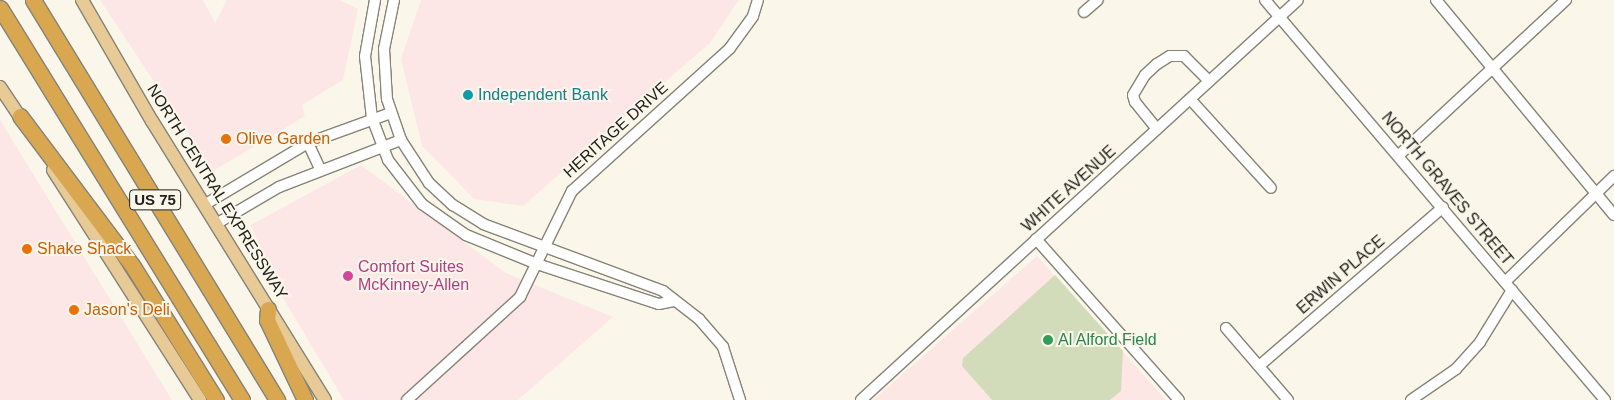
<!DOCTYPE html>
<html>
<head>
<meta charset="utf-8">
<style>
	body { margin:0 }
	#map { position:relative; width:1614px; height:400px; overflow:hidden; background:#faf7ea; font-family:Arial,sans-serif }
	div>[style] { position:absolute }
	.commercial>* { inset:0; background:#fde7e6 }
	.education>* { inset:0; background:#fde7e4 }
	.green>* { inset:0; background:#d2dcba }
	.roads { filter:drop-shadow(1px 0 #868378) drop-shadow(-1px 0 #868378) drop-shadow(0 1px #868378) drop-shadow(0 -1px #868378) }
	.minor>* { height:10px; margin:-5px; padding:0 5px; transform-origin:5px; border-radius:5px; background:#fff }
	.major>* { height:12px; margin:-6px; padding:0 6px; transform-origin:6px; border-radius:6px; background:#e8ca96 }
	.highway>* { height:15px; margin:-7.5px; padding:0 7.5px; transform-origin:7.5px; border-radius:7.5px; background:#d9a750 }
	.dots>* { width:14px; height:14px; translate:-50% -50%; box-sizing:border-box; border:2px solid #faf7ea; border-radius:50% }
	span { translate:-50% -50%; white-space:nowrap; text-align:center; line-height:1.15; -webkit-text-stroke:4px #faf7ea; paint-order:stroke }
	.shield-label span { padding:1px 4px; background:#faf7ea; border:1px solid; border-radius:4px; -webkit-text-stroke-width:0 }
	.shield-label { font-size:15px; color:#21201b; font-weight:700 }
	.culture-label { font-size:16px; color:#0d838f }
	.left { translate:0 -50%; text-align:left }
	.street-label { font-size:16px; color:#21201b }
	.food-label { font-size:16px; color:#c56008 }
	.hotel-label { font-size:16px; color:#b23c85 }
	.leisure-label { font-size:16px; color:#27864d }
</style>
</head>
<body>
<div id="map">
	<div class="commercial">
		<i style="clip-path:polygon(100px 0,203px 0,215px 23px,227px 0,340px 0,358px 9px,343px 80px,302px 105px,305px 116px,213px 171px)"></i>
		<i style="clip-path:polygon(421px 0,739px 0,710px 43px,523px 206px,474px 199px,422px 146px,401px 59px)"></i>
		<i style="clip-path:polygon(0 120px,172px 400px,0 400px)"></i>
		<i style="clip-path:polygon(361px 165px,506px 273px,613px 317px,518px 400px,344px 400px,274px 283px,251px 225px)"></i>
	</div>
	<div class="education">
		<i style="clip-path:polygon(1037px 256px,1166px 400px,873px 400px)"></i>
	</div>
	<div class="green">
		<i style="clip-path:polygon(1055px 275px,1123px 351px,1121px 391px,1110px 400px,992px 400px,962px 366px,963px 358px)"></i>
	</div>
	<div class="roads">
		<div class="minor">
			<i style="left:375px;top:0;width:57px;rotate:100.1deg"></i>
			<i style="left:365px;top:56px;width:62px;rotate:83.6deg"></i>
			<i style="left:372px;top:118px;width:45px;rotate:69.1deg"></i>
			<i style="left:388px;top:160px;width:56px;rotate:52.3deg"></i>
			<i style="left:422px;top:204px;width:54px;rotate:35.2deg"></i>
			<i style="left:466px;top:235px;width:77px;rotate:22.2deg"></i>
			<i style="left:537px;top:264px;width:128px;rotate:18.2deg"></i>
			<i style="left:659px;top:304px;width:15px;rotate:-11deg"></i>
			<i style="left:394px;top:0;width:50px;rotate:101.5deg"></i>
			<i style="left:384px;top:49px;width:50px;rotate:86.6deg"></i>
			<i style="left:387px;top:99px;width:43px;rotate:71.1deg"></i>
			<i style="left:401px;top:140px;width:51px;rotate:56.9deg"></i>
			<i style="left:429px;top:183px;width:33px;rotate:43deg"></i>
			<i style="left:453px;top:205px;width:36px;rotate:32deg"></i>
			<i style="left:483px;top:224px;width:192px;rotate:20.4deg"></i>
			<i style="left:663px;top:291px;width:46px;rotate:37.9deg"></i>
			<i style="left:699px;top:319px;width:37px;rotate:49deg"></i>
			<i style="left:723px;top:347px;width:56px;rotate:72.2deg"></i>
			<i style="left:1265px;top:0;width:525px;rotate:49.64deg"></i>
			<i style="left:1436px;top:0;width:279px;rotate:50.4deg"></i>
			<i style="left:1084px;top:12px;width:18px;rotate:-41deg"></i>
			<i style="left:1190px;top:99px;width:120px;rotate:47.7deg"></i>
			<i style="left:1157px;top:129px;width:35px;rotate:-129deg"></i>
			<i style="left:1135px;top:102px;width:7px;rotate:-106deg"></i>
			<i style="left:1133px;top:95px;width:23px;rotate:-59deg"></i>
			<i style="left:1145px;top:75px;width:16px;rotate:-43deg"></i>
			<i style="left:1157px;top:64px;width:15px;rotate:-32deg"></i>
			<i style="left:1170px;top:56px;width:14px"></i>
			<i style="left:1184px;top:56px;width:35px;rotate:45deg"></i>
			<i style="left:308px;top:143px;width:29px;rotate:65deg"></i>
			<i style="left:1399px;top:155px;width:228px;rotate:-42.9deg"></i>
			<i style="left:204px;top:205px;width:121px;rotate:-30.8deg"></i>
			<i style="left:308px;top:143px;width:88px;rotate:-19.9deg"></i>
			<i style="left:216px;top:224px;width:73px;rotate:-30.4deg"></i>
			<i style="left:279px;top:187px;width:131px;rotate:-21.1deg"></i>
			<i style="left:1036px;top:239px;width:215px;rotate:48.4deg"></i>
			<i style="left:1506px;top:281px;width:151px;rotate:-44.2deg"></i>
			<i style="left:1226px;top:328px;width:95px;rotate:49.3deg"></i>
			<i style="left:1259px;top:366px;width:243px;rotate:-40.8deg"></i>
			<i style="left:407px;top:400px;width:153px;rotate:-42.3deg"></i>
			<i style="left:520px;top:297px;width:118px;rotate:-63.9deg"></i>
			<i style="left:572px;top:191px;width:213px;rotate:-42.1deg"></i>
			<i style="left:730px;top:48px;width:39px;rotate:-54deg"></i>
			<i style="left:753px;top:16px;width:17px;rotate:-73deg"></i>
			<i style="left:861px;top:400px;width:592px;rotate:-42.47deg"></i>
			<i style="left:1411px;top:400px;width:55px;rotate:-34.6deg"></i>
			<i style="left:1456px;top:369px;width:36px;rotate:-48deg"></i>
			<i style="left:1480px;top:342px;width:61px;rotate:-58.4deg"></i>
		</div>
		<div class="major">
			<i style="left:82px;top:0;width:140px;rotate:60deg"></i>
			<i style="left:152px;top:121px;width:328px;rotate:58.2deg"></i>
			<i style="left:0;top:87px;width:43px;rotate:56.3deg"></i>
			<i style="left:53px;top:170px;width:273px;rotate:57.4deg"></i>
		</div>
		<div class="highway">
			<i style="left:33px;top:0;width:469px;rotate:58.6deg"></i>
			<i style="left:0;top:8px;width:461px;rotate:58.3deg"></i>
			<i style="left:20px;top:116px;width:186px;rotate:53.1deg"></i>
			<i style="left:132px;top:265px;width:159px;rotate:58.1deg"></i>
			<i style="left:268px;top:309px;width:11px;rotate:95deg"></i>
			<i style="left:267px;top:320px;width:89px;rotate:64.6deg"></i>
		</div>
	</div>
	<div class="dots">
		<i style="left:468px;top:95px;background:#0f9aa8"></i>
		<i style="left:226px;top:139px;background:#e8710a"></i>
		<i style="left:27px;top:249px;background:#e8710a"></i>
		<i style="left:348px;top:276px;background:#d1479c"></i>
		<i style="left:74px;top:310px;background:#e8710a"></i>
		<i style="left:1048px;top:340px;background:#2e9e5b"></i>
	</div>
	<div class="shield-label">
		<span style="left:155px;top:200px">US 75</span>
	</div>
	<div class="culture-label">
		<span class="left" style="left:478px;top:95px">Independent Bank</span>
	</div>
	<div class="street-label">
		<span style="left:616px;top:130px;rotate:-42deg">HERITAGE DRIVE</span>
		<span style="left:1069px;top:189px;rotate:-42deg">WHITE AVENUE</span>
		<span style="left:1447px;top:189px;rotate:50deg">NORTH GRAVES STREET</span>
		<span style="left:217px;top:192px;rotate:58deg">NORTH CENTRAL EXPRESSWAY</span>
		<span style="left:1341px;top:275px;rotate:-41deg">ERWIN PLACE</span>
	</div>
	<div class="food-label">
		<span class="left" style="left:236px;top:139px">Olive Garden</span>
		<span class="left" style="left:37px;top:249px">Shake Shack</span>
		<span class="left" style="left:84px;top:310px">Jason's Deli</span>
	</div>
	<div class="hotel-label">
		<span class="left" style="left:358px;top:276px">Comfort Suites<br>McKinney-Allen</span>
	</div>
	<div class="leisure-label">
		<span class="left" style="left:1058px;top:340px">Al Alford Field</span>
	</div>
</div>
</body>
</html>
